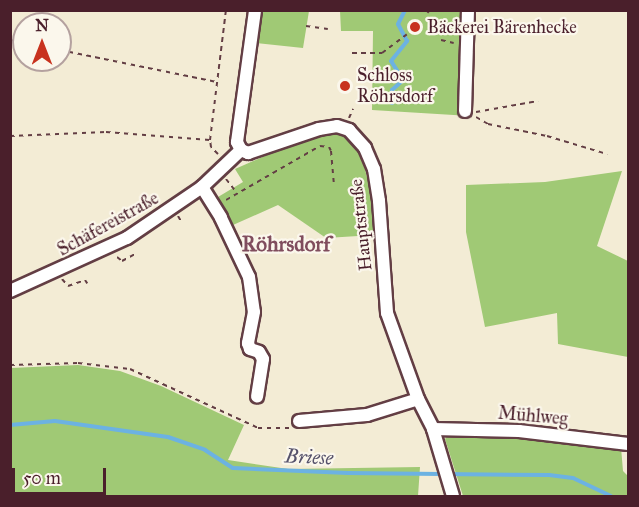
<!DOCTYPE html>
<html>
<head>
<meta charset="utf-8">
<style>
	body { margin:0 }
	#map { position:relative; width:639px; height:507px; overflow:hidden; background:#f3ecd5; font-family:"IM FELL Great Primer",serif }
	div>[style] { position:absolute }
	.green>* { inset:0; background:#a0c975 }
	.stream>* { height:4px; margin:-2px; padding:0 2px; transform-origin:2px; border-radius:2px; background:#6cb2e2 }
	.path>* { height:2px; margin-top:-1px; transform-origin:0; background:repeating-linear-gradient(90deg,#633e44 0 4.5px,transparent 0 9px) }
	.roads { filter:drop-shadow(2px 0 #633e44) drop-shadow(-2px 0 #633e44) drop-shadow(0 2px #633e44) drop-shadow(0 -2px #633e44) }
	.minor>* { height:12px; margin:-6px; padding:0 6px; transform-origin:6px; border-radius:6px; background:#fff }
	.dots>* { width:16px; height:16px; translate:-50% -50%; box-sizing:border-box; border:3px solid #fbf7ec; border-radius:50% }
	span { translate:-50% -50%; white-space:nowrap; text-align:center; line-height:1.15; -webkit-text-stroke:4.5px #fbf7ec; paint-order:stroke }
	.poi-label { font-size:18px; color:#4a1f2b }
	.left { translate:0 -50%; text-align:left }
	.street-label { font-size:18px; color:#4a1f2b }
	.water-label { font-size:20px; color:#56526b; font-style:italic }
	.quarter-label { font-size:21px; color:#804d5d; font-weight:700 }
	.frame { position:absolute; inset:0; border:12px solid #4a1f2b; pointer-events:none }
	.north { position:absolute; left:12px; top:12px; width:60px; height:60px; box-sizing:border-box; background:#fbf7ec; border:2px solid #b4a19f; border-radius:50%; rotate:0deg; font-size:16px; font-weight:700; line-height:24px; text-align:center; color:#4a1f2b }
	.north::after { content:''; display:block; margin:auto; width:21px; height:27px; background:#c8321e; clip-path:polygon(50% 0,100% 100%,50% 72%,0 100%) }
	.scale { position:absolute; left:12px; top:468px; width:94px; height:27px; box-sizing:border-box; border:3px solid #4a1f2b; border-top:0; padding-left:8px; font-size:18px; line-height:21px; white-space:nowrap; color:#4a1f2b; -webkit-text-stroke:4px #fbf7ec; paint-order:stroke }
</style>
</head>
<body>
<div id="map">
	<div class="green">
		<i style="clip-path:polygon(262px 11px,309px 11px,303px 48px,256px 43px)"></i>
		<i style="clip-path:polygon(340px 11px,474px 11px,470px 116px,372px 110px,373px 31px,341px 31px)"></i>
		<i style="clip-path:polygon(332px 133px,343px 135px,353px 141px,362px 156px,373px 203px,374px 235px,326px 238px,278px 205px,233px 225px,218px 197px,243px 182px,235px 169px,290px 145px)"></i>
		<i style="clip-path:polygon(622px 171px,597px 246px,628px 261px,628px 357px,558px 344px,557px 313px,485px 327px,466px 232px,466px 185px,545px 182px)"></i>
		<i style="clip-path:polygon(78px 365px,120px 371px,161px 386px,244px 425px,228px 460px,288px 469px,420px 467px,418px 496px,11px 496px,11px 368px)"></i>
		<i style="clip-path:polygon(449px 434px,526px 436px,621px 447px,623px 471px,628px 476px,628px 496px,463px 496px,445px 439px)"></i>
	</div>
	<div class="stream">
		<i style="left:392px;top:103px;width:13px;rotate:-90deg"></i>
		<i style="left:392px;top:90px;width:15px;rotate:-42deg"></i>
		<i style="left:403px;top:80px;width:22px;rotate:-122deg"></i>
		<i style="left:391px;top:61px;width:26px;rotate:-51deg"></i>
		<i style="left:407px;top:41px;width:19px;rotate:-118deg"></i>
		<i style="left:398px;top:24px;width:16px;rotate:-63deg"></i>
		<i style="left:10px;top:425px;width:45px;rotate:-5.1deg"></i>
		<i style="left:55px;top:421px;width:114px;rotate:8.1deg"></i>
		<i style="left:168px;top:437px;width:39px;rotate:19deg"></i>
		<i style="left:205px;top:450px;width:33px;rotate:33deg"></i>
		<i style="left:233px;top:468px;width:115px;rotate:2.5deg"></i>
		<i style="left:348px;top:473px;width:201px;rotate:0.6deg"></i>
		<i style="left:549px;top:475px;width:24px;rotate:7deg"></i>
		<i style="left:573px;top:478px;width:42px;rotate:25.3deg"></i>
	</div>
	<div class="path">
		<i style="left:426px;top:10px;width:4px;rotate:45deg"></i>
		<i style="left:306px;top:26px;width:22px;rotate:8deg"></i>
		<i style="left:10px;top:40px;width:14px;rotate:12deg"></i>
		<i style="left:441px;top:40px;width:13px;rotate:13deg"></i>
		<i style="left:60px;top:50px;width:160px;rotate:11.5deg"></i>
		<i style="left:352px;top:53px;width:30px"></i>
		<i style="left:382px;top:53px;width:31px;rotate:-37deg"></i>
		<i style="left:404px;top:74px;width:3px"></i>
		<i style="left:345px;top:86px;width:8px;rotate:7deg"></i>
		<i style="left:476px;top:112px;width:63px;rotate:-10.1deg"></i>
		<i style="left:476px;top:117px;width:14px;rotate:30deg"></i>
		<i style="left:488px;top:124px;width:60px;rotate:11.5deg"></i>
		<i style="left:547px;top:136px;width:63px;rotate:16.7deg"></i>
		<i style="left:349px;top:118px;width:10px;rotate:-66deg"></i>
		<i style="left:10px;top:136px;width:96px;rotate:-2.4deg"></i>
		<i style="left:106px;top:132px;width:104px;rotate:4.4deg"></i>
		<i style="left:218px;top:154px;width:10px;rotate:-135deg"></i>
		<i style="left:211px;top:147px;width:7px;rotate:-98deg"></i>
		<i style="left:210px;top:140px;width:131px;rotate:-83deg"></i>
		<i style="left:226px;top:179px;width:18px;rotate:52deg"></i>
		<i style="left:226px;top:200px;width:108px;rotate:-29.9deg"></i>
		<i style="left:320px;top:146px;width:9px;rotate:6deg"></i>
		<i style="left:329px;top:147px;width:4px;rotate:63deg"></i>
		<i style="left:331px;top:151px;width:36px;rotate:85deg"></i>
		<i style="left:178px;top:216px;width:8px;rotate:60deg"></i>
		<i style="left:117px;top:257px;width:6px;rotate:39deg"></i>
		<i style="left:122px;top:261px;width:15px;rotate:-28deg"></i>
		<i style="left:62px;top:279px;width:9px;rotate:49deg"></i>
		<i style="left:68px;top:286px;width:18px;rotate:-19deg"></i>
		<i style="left:85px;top:280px;width:4px;rotate:56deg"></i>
		<i style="left:10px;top:365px;width:68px;rotate:-1.7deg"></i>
		<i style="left:78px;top:363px;width:52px;rotate:6.6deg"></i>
		<i style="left:130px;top:369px;width:141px;rotate:24.7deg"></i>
		<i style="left:258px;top:428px;width:32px"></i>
	</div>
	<div class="roads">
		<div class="minor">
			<i style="left:465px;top:111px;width:101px;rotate:-88.3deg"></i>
			<i style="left:241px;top:150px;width:8px;rotate:23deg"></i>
			<i style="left:248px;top:153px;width:75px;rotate:-18.7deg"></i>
			<i style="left:319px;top:129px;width:18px;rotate:-9deg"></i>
			<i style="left:337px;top:126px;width:13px;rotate:18deg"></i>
			<i style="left:349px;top:130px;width:24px;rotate:48deg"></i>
			<i style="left:365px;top:148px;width:23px;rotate:67deg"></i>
			<i style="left:374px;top:169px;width:32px;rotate:81deg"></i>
			<i style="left:379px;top:201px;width:112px;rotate:85.9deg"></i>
			<i style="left:387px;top:313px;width:91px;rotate:70.2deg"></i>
			<i style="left:418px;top:399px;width:34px;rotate:63deg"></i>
			<i style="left:433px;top:429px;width:70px;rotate:73.4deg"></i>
			<i style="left:241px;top:150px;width:9px;rotate:-117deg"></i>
			<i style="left:237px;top:142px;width:133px;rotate:-82.2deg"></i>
			<i style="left:202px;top:187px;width:36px;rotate:58deg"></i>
			<i style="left:221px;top:218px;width:65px;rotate:64.6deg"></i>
			<i style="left:249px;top:277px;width:35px;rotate:82deg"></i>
			<i style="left:254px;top:312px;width:32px;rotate:101deg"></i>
			<i style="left:248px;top:343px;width:6px;rotate:72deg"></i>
			<i style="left:250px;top:349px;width:9px;rotate:18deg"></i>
			<i style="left:259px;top:352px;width:8px;rotate:60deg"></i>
			<i style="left:263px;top:359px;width:38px;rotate:99deg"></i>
			<i style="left:10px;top:291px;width:128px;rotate:-24.4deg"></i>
			<i style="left:127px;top:238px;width:91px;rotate:-34.2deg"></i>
			<i style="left:202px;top:187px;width:54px;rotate:-43.5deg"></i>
			<i style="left:299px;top:421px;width:68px;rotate:-5deg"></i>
			<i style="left:367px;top:415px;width:53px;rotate:-17.4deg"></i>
			<i style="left:433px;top:429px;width:86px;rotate:1.3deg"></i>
			<i style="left:519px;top:431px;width:110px;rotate:6.8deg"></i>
		</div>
	</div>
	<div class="dots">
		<i style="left:415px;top:27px;background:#c8321e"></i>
		<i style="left:345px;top:86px;background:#c8321e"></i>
	</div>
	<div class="poi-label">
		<span class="left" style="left:427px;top:27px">Bäckerei Bärenhecke</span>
		<span class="left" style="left:357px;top:86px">Schloss<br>Röhrsdorf</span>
	</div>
	<div class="street-label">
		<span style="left:108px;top:224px;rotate:-29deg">Schäfereistraße</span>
		<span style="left:361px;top:225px;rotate:-96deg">Hauptstraße</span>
		<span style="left:533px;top:416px;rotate:5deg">Mühlweg</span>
	</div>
	<div class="water-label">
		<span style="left:309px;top:457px;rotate:3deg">Briese</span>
	</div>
	<div class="quarter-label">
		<span style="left:286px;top:244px">Röhrsdorf</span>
	</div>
	<div class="frame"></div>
	<div class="north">N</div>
	<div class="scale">50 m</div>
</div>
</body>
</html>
